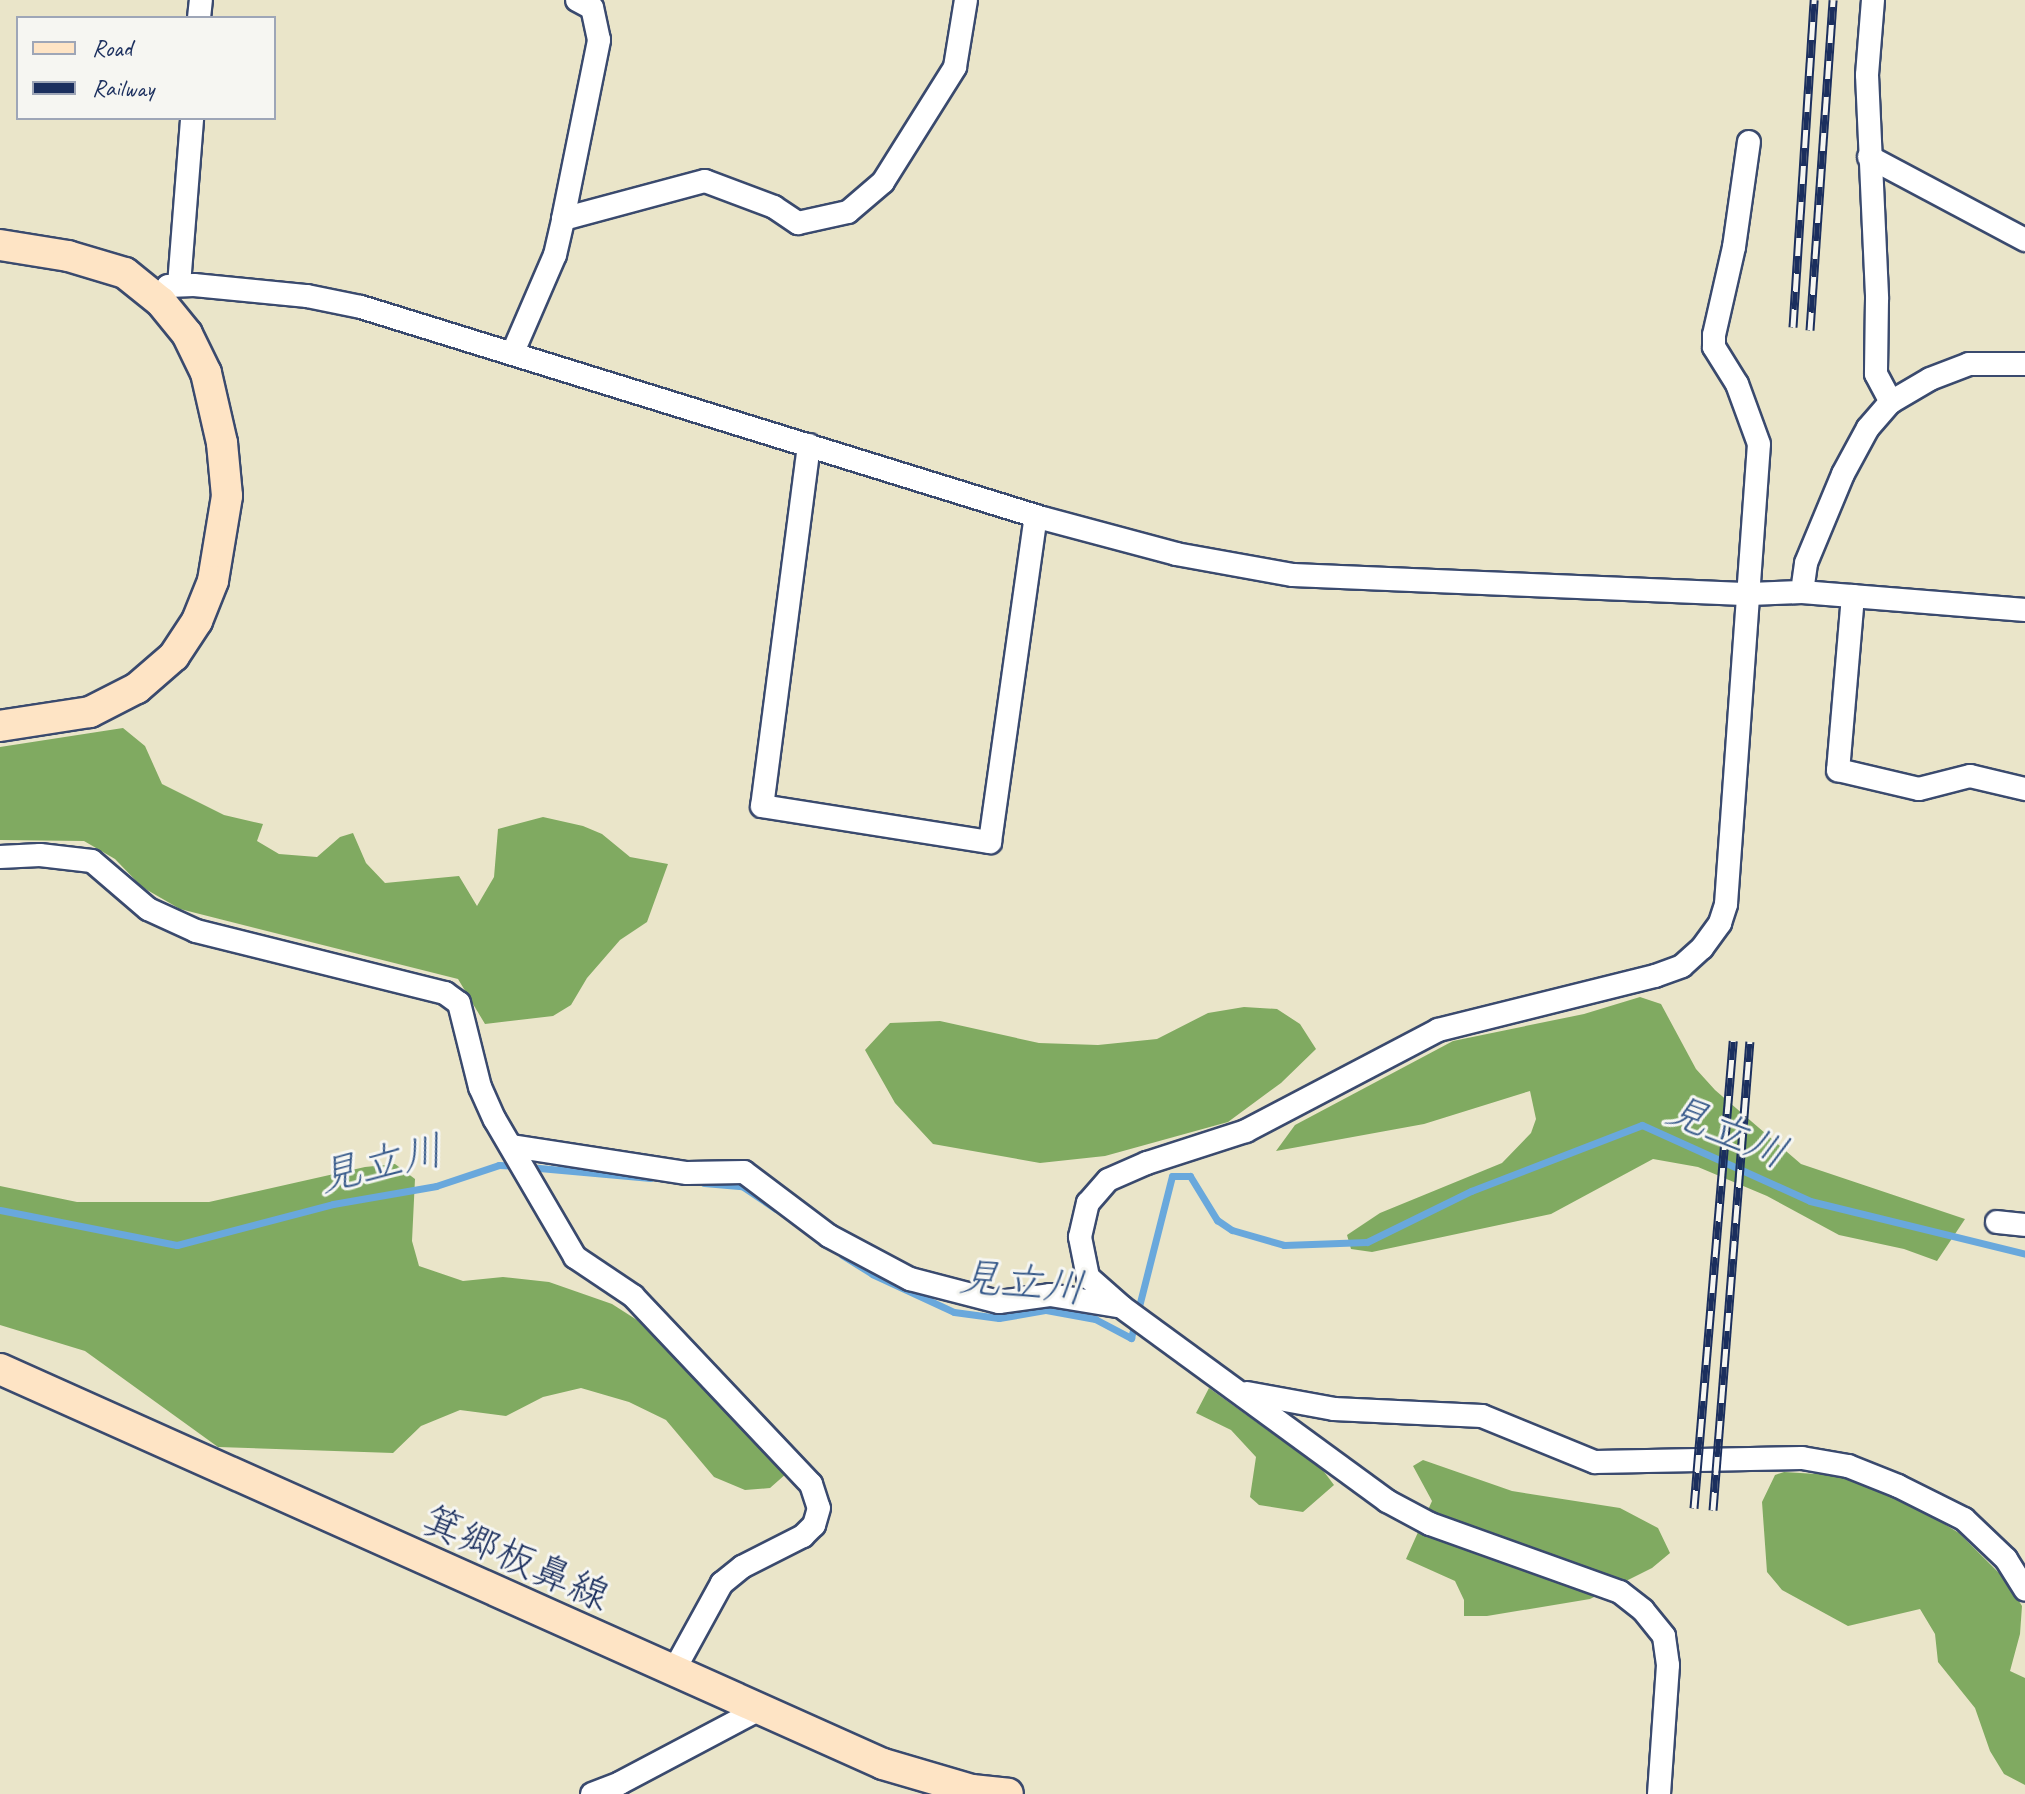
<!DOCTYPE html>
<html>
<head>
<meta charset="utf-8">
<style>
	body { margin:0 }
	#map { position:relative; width:2025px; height:1794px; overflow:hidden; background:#eae5c9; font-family:Caveat,"Klee One",sans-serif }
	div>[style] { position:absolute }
	.forest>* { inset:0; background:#80aa61 }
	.stream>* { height:7px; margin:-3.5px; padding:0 3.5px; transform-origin:3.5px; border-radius:3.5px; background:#69a8dc }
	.roads { filter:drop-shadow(2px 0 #3a4a6e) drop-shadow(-2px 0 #3a4a6e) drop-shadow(0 2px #3a4a6e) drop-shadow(0 -2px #3a4a6e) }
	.street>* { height:22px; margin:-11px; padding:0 11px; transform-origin:11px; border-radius:11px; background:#fff }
	.secondary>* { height:30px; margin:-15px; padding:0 15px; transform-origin:15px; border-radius:15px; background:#fee4c5 }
	.rail>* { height:9px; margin-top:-4.5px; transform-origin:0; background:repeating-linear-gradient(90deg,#f6f6f2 0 18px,#1b2f5e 0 36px); box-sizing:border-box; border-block:2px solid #1b2f5e }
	span { translate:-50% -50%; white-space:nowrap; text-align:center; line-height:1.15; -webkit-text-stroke:6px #f6f6f2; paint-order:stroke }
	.street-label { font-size:40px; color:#1b2f5e }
	.water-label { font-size:42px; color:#36598a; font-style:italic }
	.legend { position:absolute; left:16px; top:16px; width:260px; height:104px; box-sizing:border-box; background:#f6f6f2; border:2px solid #9ea6b7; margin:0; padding:10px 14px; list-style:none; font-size:24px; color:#1b2f5e }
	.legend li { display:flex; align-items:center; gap:16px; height:40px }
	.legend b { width:40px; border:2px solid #9ea6b7 }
</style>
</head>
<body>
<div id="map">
	<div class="forest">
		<i style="clip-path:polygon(123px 728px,145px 746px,162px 784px,224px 815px,263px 824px,257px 841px,279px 854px,317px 857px,340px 837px,353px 833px,366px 863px,385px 883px,459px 876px,477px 906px,494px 877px,498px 829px,543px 817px,583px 826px,602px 834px,630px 857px,668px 864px,647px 922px,620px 940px,587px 978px,571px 1005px,553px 1016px,485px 1024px,458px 979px,180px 909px,142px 887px,115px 859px,84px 841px,0 840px,0 747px)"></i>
		<i style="clip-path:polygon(1640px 997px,1661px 1004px,1696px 1069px,1715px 1090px,1801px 1164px,1965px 1219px,1937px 1261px,1904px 1249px,1839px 1235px,1767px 1196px,1698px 1167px,1653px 1159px,1551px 1214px,1372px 1252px,1351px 1249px,1347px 1235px,1380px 1213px,1502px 1163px,1531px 1133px,1536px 1119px,1530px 1091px,1424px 1124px,1276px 1151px,1295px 1125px,1453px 1041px,1584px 1014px)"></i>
		<i style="clip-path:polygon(1244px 1007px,1277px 1009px,1300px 1024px,1316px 1049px,1281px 1083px,1228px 1122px,1105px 1156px,1040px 1163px,933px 1144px,895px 1103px,865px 1050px,890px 1023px,940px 1021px,1039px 1043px,1098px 1045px,1157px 1039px,1208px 1013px)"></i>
		<i style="clip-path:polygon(395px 1164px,415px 1179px,412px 1241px,419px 1266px,463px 1281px,503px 1277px,549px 1282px,612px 1304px,637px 1320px,787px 1473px,770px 1488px,745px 1490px,714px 1477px,666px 1420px,629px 1402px,581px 1388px,543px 1397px,506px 1416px,460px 1410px,421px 1426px,393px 1453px,218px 1447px,85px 1351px,0 1325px,0 1186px,77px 1202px,209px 1202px,365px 1167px)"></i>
		<i style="clip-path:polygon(1209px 1388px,1322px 1469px,1334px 1485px,1303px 1512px,1259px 1505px,1250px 1497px,1256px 1457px,1231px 1430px,1196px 1413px)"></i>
		<i style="clip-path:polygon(1423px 1460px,1512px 1491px,1620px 1508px,1658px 1528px,1670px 1553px,1652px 1568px,1590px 1599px,1487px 1616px,1464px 1616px,1464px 1600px,1455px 1581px,1406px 1559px,1432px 1501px,1413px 1466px)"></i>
		<i style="clip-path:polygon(1784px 1472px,1833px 1475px,1892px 1492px,1959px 1533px,2006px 1580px,2022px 1606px,2020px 1634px,2010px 1671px,2025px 1678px,2025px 1785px,2004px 1774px,1990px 1751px,1975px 1708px,1938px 1662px,1935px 1634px,1920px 1609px,1848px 1626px,1782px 1590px,1767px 1572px,1762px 1502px,1775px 1475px)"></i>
	</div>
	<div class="stream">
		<i style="left:528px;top:1167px;width:123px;rotate:5.1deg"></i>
		<i style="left:704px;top:1183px;width:38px;rotate:5deg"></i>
		<i style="left:742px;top:1186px;width:41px;rotate:34.1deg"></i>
		<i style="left:0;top:1210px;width:180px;rotate:11.2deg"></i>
		<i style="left:177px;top:1245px;width:161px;rotate:-14.7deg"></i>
		<i style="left:333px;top:1204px;width:105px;rotate:-9.9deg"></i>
		<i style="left:436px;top:1186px;width:66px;rotate:-18.4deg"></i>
		<i style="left:499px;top:1165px;width:17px;rotate:3deg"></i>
		<i style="left:842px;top:1255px;width:36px;rotate:32deg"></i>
		<i style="left:872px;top:1274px;width:90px;rotate:24.9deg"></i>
		<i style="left:954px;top:1312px;width:45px;rotate:7.6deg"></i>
		<i style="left:999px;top:1318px;width:48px;rotate:-9.7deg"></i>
		<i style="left:1046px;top:1310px;width:50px;rotate:10.4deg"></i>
		<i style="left:1095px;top:1319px;width:41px;rotate:27.8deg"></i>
		<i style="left:1131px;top:1338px;width:167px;rotate:-75.8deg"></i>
		<i style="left:1172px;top:1176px;width:18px"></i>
		<i style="left:1190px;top:1176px;width:52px;rotate:58.5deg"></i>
		<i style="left:1217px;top:1220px;width:18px;rotate:34deg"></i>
		<i style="left:1232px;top:1230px;width:54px;rotate:16.1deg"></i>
		<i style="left:1284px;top:1245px;width:83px;rotate:-2.1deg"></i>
		<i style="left:1367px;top:1242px;width:116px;rotate:-26.1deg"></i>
		<i style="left:1471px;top:1191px;width:183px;rotate:-21.1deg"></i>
		<i style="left:1642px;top:1125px;width:184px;rotate:24.3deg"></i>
		<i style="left:1810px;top:1201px;width:221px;rotate:13.8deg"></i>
	</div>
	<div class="roads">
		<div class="street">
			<i style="left:1873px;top:0;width:75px;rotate:94.6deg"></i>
			<i style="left:1867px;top:75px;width:224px;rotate:87.4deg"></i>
			<i style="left:1877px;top:299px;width:75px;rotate:90.8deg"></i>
			<i style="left:1876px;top:374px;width:32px;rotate:62deg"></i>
			<i style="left:199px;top:18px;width:18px;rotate:-84deg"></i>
			<i style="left:1869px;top:157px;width:177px;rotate:28deg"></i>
			<i style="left:563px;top:219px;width:183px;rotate:-78.6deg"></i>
			<i style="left:599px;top:40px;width:33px;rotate:-102deg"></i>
			<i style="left:592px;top:8px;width:17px;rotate:-152deg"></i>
			<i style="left:179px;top:285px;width:168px;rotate:-85.5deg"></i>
			<i style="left:161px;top:302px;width:17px;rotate:-66deg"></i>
			<i style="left:168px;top:286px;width:26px;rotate:-2deg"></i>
			<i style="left:194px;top:285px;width:114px;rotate:5.6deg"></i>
			<i style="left:307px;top:296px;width:55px;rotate:11.5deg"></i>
			<i style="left:361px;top:307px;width:713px;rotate:17.21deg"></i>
			<i style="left:1042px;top:518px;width:139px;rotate:15deg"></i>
			<i style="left:1176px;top:554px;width:119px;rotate:10.2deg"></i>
			<i style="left:1293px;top:575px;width:457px;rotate:2.4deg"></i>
			<i style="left:1750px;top:594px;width:52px;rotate:-2.2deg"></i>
			<i style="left:1802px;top:592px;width:224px;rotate:4.6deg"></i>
			<i style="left:513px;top:352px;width:106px;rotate:-66.6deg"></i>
			<i style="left:555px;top:255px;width:37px;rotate:-77deg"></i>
			<i style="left:563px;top:219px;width:147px;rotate:-15deg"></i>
			<i style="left:705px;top:181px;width:74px;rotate:20.6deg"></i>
			<i style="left:774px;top:207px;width:29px;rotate:34deg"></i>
			<i style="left:798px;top:223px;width:51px;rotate:-12.4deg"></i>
			<i style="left:848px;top:212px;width:46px;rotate:-40.6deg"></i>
			<i style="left:883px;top:182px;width:136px;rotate:-57.9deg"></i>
			<i style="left:955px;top:67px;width:68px;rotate:-80.7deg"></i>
			<i style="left:809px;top:445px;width:364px;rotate:97.4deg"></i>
			<i style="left:762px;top:806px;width:231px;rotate:9deg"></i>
			<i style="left:990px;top:842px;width:329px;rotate:-82deg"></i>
			<i style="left:1802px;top:592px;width:29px;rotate:-82deg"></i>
			<i style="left:1806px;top:563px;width:96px;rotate:-67.4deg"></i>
			<i style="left:1843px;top:474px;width:52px;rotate:-61.5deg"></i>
			<i style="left:1868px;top:428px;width:35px;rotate:-49deg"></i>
			<i style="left:1891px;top:402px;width:45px;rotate:-30.5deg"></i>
			<i style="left:1930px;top:379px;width:42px;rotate:-21deg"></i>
			<i style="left:1969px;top:364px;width:56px"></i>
			<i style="left:1853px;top:596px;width:175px;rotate:94.9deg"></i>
			<i style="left:1838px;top:770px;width:83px;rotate:13.2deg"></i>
			<i style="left:1919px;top:789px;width:53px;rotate:-14.3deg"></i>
			<i style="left:1970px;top:776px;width:57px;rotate:13.3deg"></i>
			<i style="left:0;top:857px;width:40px;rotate:-2.9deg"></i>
			<i style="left:40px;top:855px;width:52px;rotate:6.6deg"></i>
			<i style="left:92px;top:861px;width:74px;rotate:40.6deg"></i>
			<i style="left:148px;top:909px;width:53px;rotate:24.6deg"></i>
			<i style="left:196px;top:931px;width:257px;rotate:14deg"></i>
			<i style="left:445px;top:993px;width:17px;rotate:36deg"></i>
			<i style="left:459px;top:1003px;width:87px;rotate:76deg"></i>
			<i style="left:480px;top:1087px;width:36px;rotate:66deg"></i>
			<i style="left:495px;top:1120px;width:159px;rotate:59.7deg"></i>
			<i style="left:575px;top:1257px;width:70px;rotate:33.9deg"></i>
			<i style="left:633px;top:1296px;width:259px;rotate:46.6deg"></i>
			<i style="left:811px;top:1484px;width:25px;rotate:72deg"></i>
			<i style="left:819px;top:1508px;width:18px;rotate:106deg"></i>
			<i style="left:814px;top:1525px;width:16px;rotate:135deg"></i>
			<i style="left:803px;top:1536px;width:68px;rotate:153.1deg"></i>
			<i style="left:742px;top:1567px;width:26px;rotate:141deg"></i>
			<i style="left:722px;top:1583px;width:102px;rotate:118.8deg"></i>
			<i style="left:512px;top:1146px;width:177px;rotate:8.8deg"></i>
			<i style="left:687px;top:1173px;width:57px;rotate:-1deg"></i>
			<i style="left:744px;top:1172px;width:106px;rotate:37deg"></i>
			<i style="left:829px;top:1236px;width:92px;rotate:28deg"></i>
			<i style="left:910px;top:1279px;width:92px;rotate:14.5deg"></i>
			<i style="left:999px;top:1302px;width:51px;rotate:-7.8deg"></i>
			<i style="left:1050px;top:1295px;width:69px;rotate:9.2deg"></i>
			<i style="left:1997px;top:1222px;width:28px;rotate:6deg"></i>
			<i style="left:1247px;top:1393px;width:88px;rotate:10.4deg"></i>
			<i style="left:1334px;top:1409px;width:148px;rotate:2.7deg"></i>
			<i style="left:1482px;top:1416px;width:122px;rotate:22.2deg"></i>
			<i style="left:1595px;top:1462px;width:207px;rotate:-1.1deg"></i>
			<i style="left:1802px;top:1458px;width:47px;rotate:9.9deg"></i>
			<i style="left:1848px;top:1466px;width:54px;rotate:21.8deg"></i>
			<i style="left:1898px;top:1486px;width:74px;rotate:26.6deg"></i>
			<i style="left:1964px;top:1519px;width:58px;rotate:43.6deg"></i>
			<i style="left:2006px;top:1559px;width:36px;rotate:58deg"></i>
			<i style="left:592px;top:1794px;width:30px;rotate:-21deg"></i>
			<i style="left:620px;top:1783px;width:156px;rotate:-27.9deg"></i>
			<i style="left:1659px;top:1794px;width:129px;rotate:-86deg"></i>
			<i style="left:1668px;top:1665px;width:29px;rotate:-98deg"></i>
			<i style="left:1664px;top:1636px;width:33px;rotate:-129deg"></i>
			<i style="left:1643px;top:1610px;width:29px;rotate:-142deg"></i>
			<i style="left:1620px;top:1592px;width:202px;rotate:-160.3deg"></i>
			<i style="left:1430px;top:1524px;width:49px;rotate:-151.9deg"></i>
			<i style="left:1387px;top:1501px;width:328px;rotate:-143.8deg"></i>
			<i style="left:1122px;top:1307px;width:45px;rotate:-138.6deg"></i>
			<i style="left:1088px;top:1277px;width:41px;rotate:-101.3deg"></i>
			<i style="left:1080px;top:1237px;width:35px;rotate:-77deg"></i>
			<i style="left:1088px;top:1203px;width:30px;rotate:-49deg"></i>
			<i style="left:1108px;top:1180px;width:43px;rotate:-23.6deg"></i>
			<i style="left:1147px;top:1163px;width:104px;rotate:-17.9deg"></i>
			<i style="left:1246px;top:1131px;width:217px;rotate:-27.7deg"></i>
			<i style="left:1438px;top:1030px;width:224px;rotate:-14deg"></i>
			<i style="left:1655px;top:976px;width:29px;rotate:-20deg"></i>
			<i style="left:1682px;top:966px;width:27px;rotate:-42deg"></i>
			<i style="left:1702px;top:948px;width:31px;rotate:-54deg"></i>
			<i style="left:1720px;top:923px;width:20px;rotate:-72deg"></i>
			<i style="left:1726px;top:904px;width:461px;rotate:-85.9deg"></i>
			<i style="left:1759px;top:444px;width:64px;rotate:-110.1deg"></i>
			<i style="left:1737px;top:384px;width:44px;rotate:-121.9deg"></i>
			<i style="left:1714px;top:347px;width:12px;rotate:-90deg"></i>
			<i style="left:1714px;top:335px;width:90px;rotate:-77.2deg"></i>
			<i style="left:1734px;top:247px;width:106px;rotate:-81.9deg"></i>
		</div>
		<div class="secondary">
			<i style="left:0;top:245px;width:69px;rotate:9.2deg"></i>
			<i style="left:68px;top:256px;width:59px;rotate:16.6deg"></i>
			<i style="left:125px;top:273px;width:46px;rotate:38.9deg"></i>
			<i style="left:161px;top:302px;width:41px;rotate:50.9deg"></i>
			<i style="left:187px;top:334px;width:43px;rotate:64deg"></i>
			<i style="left:206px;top:373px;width:72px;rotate:77.1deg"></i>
			<i style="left:222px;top:443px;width:53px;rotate:84.6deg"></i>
			<i style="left:227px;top:496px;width:86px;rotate:99.4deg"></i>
			<i style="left:213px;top:581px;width:43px;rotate:111.8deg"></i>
			<i style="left:197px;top:621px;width:42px;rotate:123.3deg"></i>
			<i style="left:174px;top:656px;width:49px;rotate:139.1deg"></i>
			<i style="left:137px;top:688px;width:53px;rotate:152.9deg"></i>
			<i style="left:90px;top:712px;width:91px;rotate:171.2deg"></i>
			<i style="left:0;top:1369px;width:967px;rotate:24.1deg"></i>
			<i style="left:883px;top:1764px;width:93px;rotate:16.3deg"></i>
			<i style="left:972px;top:1790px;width:36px;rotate:6deg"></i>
		</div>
	</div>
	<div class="rail">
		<i style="left:1793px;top:327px;width:328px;rotate:-86.3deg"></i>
		<i style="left:1810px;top:330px;width:331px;rotate:-86deg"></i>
		<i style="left:1694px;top:1508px;width:469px;rotate:-85.2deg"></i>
		<i style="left:1713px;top:1510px;width:470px;rotate:-85.5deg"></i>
	</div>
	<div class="street-label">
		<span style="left:516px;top:1558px;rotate:24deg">箕郷板鼻線</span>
	</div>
	<div class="water-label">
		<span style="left:1727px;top:1132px;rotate:23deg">見立川</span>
		<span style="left:381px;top:1164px;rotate:-13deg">見立川</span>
		<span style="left:1022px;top:1283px;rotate:6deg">見立川</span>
	</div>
	<ul class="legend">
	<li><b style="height:10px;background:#fee4c5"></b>Road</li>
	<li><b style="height:10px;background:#1b2f5e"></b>Railway</li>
	</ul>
</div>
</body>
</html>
